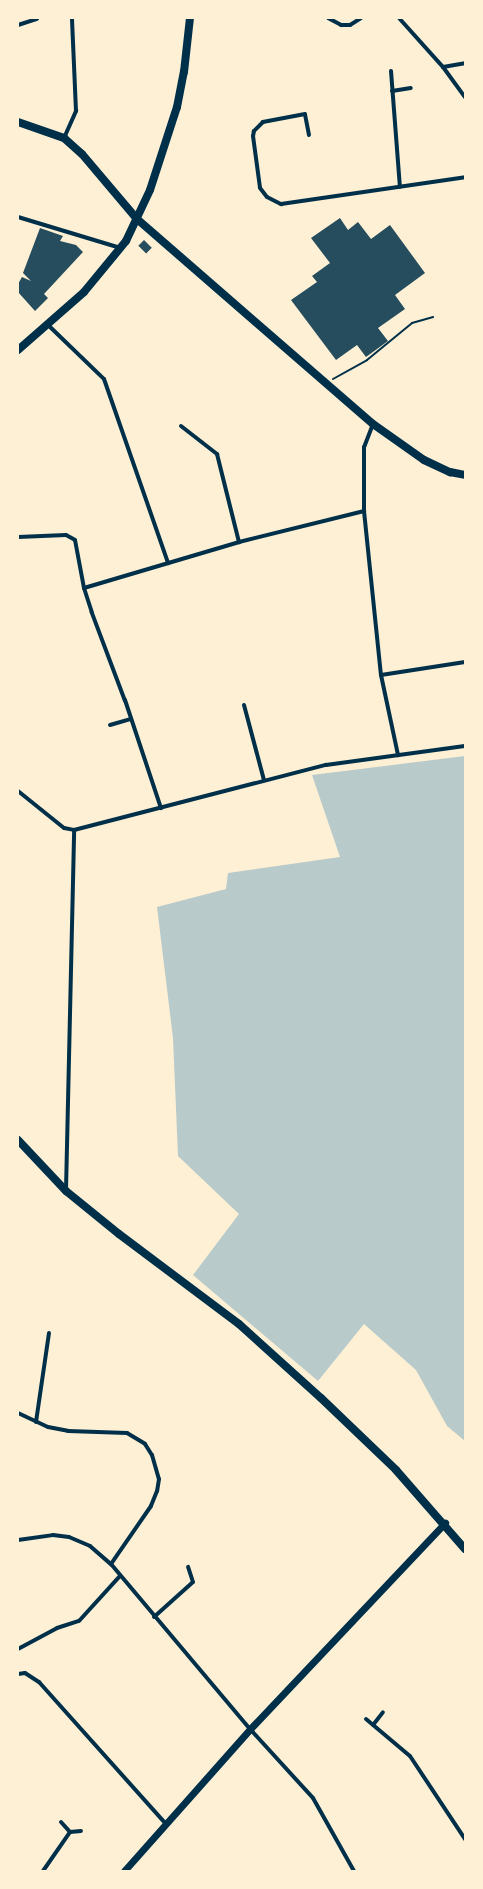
<!DOCTYPE html>
<html>
<head>
<meta charset="utf-8">
<style>
	body { margin:0 }
	#map { position:relative; width:483px; height:1889px; overflow:hidden; background:#fdf0d5; font-family:"Roboto Serif",serif }
	div>[style] { position:absolute }
	.green>* { inset:0; background:#b9caca }
	.building>* { inset:0; background:#264d5e; transform-origin:0 0 }
	.path>* { height:2px; margin:-1px; padding:0 1px; transform-origin:1px; border-radius:1px; background:#003049 }
	.pedestrian>* { height:3.5px; margin:-1.75px; padding:0 1.75px; transform-origin:1.75px; border-radius:1.75px; background:#003049 }
	.minor>* { height:4px; margin:-2px; padding:0 2px; transform-origin:2px; border-radius:2px; background:#003049 }
	.tertiary>* { height:7px; margin:-3.5px; padding:0 3.5px; transform-origin:3.5px; border-radius:3.5px; background:#003049 }
	.secondary>* { height:8px; margin:-4px; padding:0 4px; transform-origin:4px; border-radius:4px; background:#003049 }
	span { translate:-50% -50%; white-space:nowrap; text-align:center; line-height:1.15; -webkit-text-stroke:3.5px #fdf0d5; paint-order:stroke }
	.frame { position:absolute; inset:0; border:19px solid #fdf0d5; pointer-events:none }
</style>
</head>
<body>
<div id="map">
	<div class="green">
		<i style="clip-path:polygon(465px 756px,465px 1441px,447px 1426px,416px 1370px,364px 1324px,318px 1381px,193px 1275px,239px 1214px,178px 1156px,173px 1038px,157px 907px,226px 889px,228px 873px,340px 857px,312px 775px)"></i>
	</div>
	<div class="building">
		<i style="clip-path:polygon(340px 218px,348px 230px,358px 222px,371px 239px,390px 225px,425px 273px,395px 295px,405px 309px,378px 328px,388px 341px,366px 357px,357px 345px,336px 360px,291px 300px,317px 282px,312px 276px,330px 263px,311px 238px)"></i>
		<i style="clip-path:polygon(40px 228px,63px 236px,60px 241px,76px 245px,83px 252px,44px 294px,48px 298px,35px 311px,18px 292px,18px 284px,22px 277px,31px 281px,23px 273px)"></i>
		<i style="left:144px;top:240px;width:11px;height:8px;rotate:45deg"></i>
	</div>
	<div class="path">
		<i style="left:333px;top:379px;width:39px;rotate:-29deg"></i>
		<i style="left:367px;top:360px;width:58px;rotate:-39.4deg"></i>
		<i style="left:412px;top:323px;width:22px;rotate:-16deg"></i>
	</div>
	<div class="pedestrian">
		<i style="left:92px;top:612px;width:94px;rotate:69.4deg"></i>
	</div>
	<div class="minor">
		<i style="left:328px;top:18px;width:15px;rotate:28deg"></i>
		<i style="left:341px;top:25px;width:9px"></i>
		<i style="left:350px;top:25px;width:13px;rotate:-32deg"></i>
		<i style="left:399px;top:18px;width:66px;rotate:48.1deg"></i>
		<i style="left:443px;top:67px;width:37px;rotate:54deg"></i>
		<i style="left:18px;top:25px;width:20px;rotate:-18deg"></i>
		<i style="left:443px;top:67px;width:22px;rotate:-10deg"></i>
		<i style="left:391px;top:71px;width:116px;rotate:85.6deg"></i>
		<i style="left:392px;top:91px;width:19px;rotate:-9deg"></i>
		<i style="left:309px;top:135px;width:21px;rotate:-101deg"></i>
		<i style="left:305px;top:114px;width:43px;rotate:169.2deg"></i>
		<i style="left:263px;top:122px;width:13px;rotate:135deg"></i>
		<i style="left:254px;top:131px;width:5px;rotate:101deg"></i>
		<i style="left:253px;top:136px;width:52px;rotate:82.3deg"></i>
		<i style="left:260px;top:188px;width:11px;rotate:52deg"></i>
		<i style="left:267px;top:197px;width:16px;rotate:27deg"></i>
		<i style="left:281px;top:204px;width:186px;rotate:-8.3deg"></i>
		<i style="left:64px;top:138px;width:30px;rotate:-66deg"></i>
		<i style="left:76px;top:111px;width:93px;rotate:-92.5deg"></i>
		<i style="left:18px;top:217px;width:108px;rotate:16.8deg"></i>
		<i style="left:47px;top:324px;width:79px;rotate:44deg"></i>
		<i style="left:104px;top:379px;width:195px;rotate:70.8deg"></i>
		<i style="left:373px;top:424px;width:25px;rotate:111deg"></i>
		<i style="left:364px;top:447px;width:64px;rotate:90deg"></i>
		<i style="left:364px;top:511px;width:165px;rotate:84.1deg"></i>
		<i style="left:381px;top:675px;width:82px;rotate:78deg"></i>
		<i style="left:181px;top:426px;width:46px;rotate:37.9deg"></i>
		<i style="left:217px;top:454px;width:91px;rotate:76deg"></i>
		<i style="left:18px;top:537px;width:48px;rotate:-2.4deg"></i>
		<i style="left:66px;top:535px;width:10px;rotate:29deg"></i>
		<i style="left:75px;top:540px;width:49px;rotate:79.4deg"></i>
		<i style="left:84px;top:588px;width:25px;rotate:72deg"></i>
		<i style="left:84px;top:588px;width:162px;rotate:-16.5deg"></i>
		<i style="left:239px;top:542px;width:129px;rotate:-13.9deg"></i>
		<i style="left:381px;top:675px;width:85px;rotate:-8.8deg"></i>
		<i style="left:125px;top:700px;width:114px;rotate:71.6deg"></i>
		<i style="left:244px;top:705px;width:78px;rotate:75.1deg"></i>
		<i style="left:110px;top:725px;width:22px;rotate:-16deg"></i>
		<i style="left:18px;top:791px;width:59px;rotate:38.8deg"></i>
		<i style="left:64px;top:828px;width:10px;rotate:11deg"></i>
		<i style="left:74px;top:830px;width:260px;rotate:-14.5deg"></i>
		<i style="left:326px;top:765px;width:140px;rotate:-7.8deg"></i>
		<i style="left:66px;top:1190px;width:360px;rotate:-88.7deg"></i>
		<i style="left:18px;top:1413px;width:33px;rotate:25deg"></i>
		<i style="left:48px;top:1427px;width:20px;rotate:11deg"></i>
		<i style="left:68px;top:1431px;width:59px;rotate:1.9deg"></i>
		<i style="left:127px;top:1433px;width:21px;rotate:31deg"></i>
		<i style="left:145px;top:1444px;width:13px;rotate:58deg"></i>
		<i style="left:152px;top:1455px;width:25px;rotate:74deg"></i>
		<i style="left:159px;top:1479px;width:12px;rotate:99deg"></i>
		<i style="left:157px;top:1491px;width:16px;rotate:112deg"></i>
		<i style="left:151px;top:1506px;width:70px;rotate:124.6deg"></i>
		<i style="left:36px;top:1422px;width:90px;rotate:-81.7deg"></i>
		<i style="left:18px;top:1540px;width:35px;rotate:-8deg"></i>
		<i style="left:53px;top:1535px;width:16px;rotate:7deg"></i>
		<i style="left:69px;top:1537px;width:23px;rotate:23deg"></i>
		<i style="left:90px;top:1546px;width:28px;rotate:41deg"></i>
		<i style="left:111px;top:1564px;width:216px;rotate:49.9deg"></i>
		<i style="left:250px;top:1729px;width:93px;rotate:47.6deg"></i>
		<i style="left:313px;top:1798px;width:84px;rotate:60.7deg"></i>
		<i style="left:154px;top:1617px;width:52px;rotate:-41.9deg"></i>
		<i style="left:193px;top:1582px;width:16px;rotate:-108deg"></i>
		<i style="left:18px;top:1649px;width:44px;rotate:-28.3deg"></i>
		<i style="left:57px;top:1628px;width:23px;rotate:-18deg"></i>
		<i style="left:79px;top:1621px;width:61px;rotate:-47.7deg"></i>
		<i style="left:18px;top:1674px;width:7px;rotate:-8deg"></i>
		<i style="left:25px;top:1673px;width:17px;rotate:33deg"></i>
		<i style="left:39px;top:1682px;width:191px;rotate:48.2deg"></i>
		<i style="left:366px;top:1719px;width:57px;rotate:40.1deg"></i>
		<i style="left:410px;top:1756px;width:100px;rotate:56.5deg"></i>
		<i style="left:373px;top:1725px;width:16px;rotate:-52deg"></i>
		<i style="left:61px;top:1822px;width:13px;rotate:48deg"></i>
		<i style="left:70px;top:1832px;width:11px;rotate:-5deg"></i>
		<i style="left:43px;top:1871px;width:47px;rotate:-55.3deg"></i>
	</div>
	<div class="tertiary">
		<i style="left:124px;top:1871px;width:190px;rotate:-48.4deg"></i>
		<i style="left:250px;top:1729px;width:284px;rotate:-46.6deg"></i>
	</div>
	<div class="secondary">
		<i style="left:18px;top:122px;width:49px;rotate:19.2deg"></i>
		<i style="left:64px;top:138px;width:24px;rotate:42deg"></i>
		<i style="left:82px;top:154px;width:85px;rotate:49.8deg"></i>
		<i style="left:137px;top:219px;width:313px;rotate:41deg"></i>
		<i style="left:373px;top:424px;width:62px;rotate:35.2deg"></i>
		<i style="left:424px;top:460px;width:29px;rotate:25deg"></i>
		<i style="left:450px;top:472px;width:15px;rotate:11deg"></i>
		<i style="left:18px;top:350px;width:88px;rotate:-41.3deg"></i>
		<i style="left:84px;top:292px;width:66px;rotate:-50.5deg"></i>
		<i style="left:126px;top:241px;width:56px;rotate:-64.8deg"></i>
		<i style="left:150px;top:190px;width:87px;rotate:-72deg"></i>
		<i style="left:177px;top:107px;width:36px;rotate:-79deg"></i>
		<i style="left:184px;top:72px;width:54px;rotate:-83.7deg"></i>
		<i style="left:18px;top:1140px;width:70px;rotate:46.7deg"></i>
		<i style="left:66px;top:1191px;width:68px;rotate:39.1deg"></i>
		<i style="left:119px;top:1234px;width:150px;rotate:36.9deg"></i>
		<i style="left:239px;top:1324px;width:110px;rotate:42.1deg"></i>
		<i style="left:321px;top:1398px;width:104px;rotate:43.8deg"></i>
		<i style="left:396px;top:1470px;width:105px;rotate:48.9deg"></i>
	</div>
	<div class="frame"></div>
</div>
</body>
</html>
